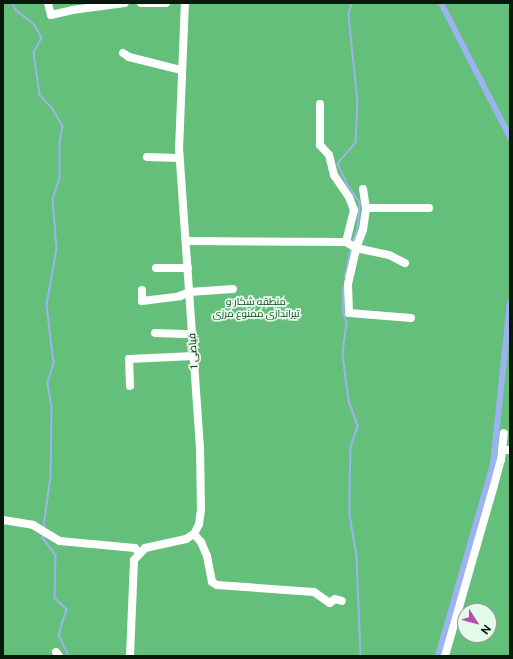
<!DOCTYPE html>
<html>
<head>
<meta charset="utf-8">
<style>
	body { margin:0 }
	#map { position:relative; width:513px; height:659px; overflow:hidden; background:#b5e0bc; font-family:"Public Sans",Cairo,sans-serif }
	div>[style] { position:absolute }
	.green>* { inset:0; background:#64bf7b }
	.stream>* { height:1.5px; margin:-0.75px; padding:0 0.75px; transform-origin:0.75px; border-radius:0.75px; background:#9eb2f2 }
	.canal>* { height:6px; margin:-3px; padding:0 3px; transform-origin:3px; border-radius:3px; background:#9eb2f2 }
	.minor>* { height:8px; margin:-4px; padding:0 4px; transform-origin:4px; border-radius:4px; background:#fff }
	span { translate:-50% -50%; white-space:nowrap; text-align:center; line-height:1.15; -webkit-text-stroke:3.5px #e5fbe9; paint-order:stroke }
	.park-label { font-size:10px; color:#154222 }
	.street-label { font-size:10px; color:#08190c }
	.frame { position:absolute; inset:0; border:4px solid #08190c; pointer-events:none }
	.north { position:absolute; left:457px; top:603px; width:40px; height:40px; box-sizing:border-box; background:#e5fbe9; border:1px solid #8da191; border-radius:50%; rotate:126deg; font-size:11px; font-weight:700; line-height:16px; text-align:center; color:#08190c }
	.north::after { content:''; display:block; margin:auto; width:14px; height:18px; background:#b64daf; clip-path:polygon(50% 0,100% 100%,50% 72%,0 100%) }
</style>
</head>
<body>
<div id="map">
	<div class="green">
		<i style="clip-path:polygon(evenodd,3px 3px,510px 3px,510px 656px,3px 656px,3px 3px,465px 611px,489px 611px,489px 635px,465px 635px,465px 611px)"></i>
	</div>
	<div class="stream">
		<i style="left:13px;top:3px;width:8px;rotate:67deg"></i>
		<i style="left:16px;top:10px;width:24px;rotate:38deg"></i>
		<i style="left:35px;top:25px;width:15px;rotate:62deg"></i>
		<i style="left:42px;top:38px;width:17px;rotate:118deg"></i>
		<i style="left:34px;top:53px;width:42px;rotate:81.9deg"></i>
		<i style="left:40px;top:95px;width:19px;rotate:47deg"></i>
		<i style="left:53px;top:109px;width:20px;rotate:60deg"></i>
		<i style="left:63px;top:126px;width:17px;rotate:100deg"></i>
		<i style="left:60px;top:143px;width:35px;rotate:90deg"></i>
		<i style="left:60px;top:178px;width:23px;rotate:108deg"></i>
		<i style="left:53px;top:200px;width:49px;rotate:85.3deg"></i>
		<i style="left:57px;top:249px;width:57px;rotate:100.1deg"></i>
		<i style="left:47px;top:305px;width:59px;rotate:83.2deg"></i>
		<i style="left:54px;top:364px;width:20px;rotate:108deg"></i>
		<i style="left:48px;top:383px;width:26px;rotate:81deg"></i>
		<i style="left:52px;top:409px;width:68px;rotate:90.8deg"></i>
		<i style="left:51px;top:477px;width:50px;rotate:98deg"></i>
		<i style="left:352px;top:3px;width:12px;rotate:104deg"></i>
		<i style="left:349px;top:15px;width:87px;rotate:84.1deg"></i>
		<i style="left:358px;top:102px;width:41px;rotate:92.8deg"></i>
		<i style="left:356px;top:143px;width:28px;rotate:131deg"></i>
		<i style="left:338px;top:164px;width:23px;rotate:65deg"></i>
		<i style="left:348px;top:185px;width:22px;rotate:56deg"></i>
		<i style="left:360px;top:203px;width:27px;rotate:94deg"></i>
		<i style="left:358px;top:230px;width:14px;rotate:111deg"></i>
		<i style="left:345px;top:277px;width:30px;rotate:-78deg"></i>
		<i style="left:344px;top:287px;width:23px;rotate:92deg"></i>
		<i style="left:343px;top:310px;width:13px;rotate:72deg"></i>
		<i style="left:347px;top:322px;width:33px;rotate:97deg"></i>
		<i style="left:343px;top:355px;width:46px;rotate:82.6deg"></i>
		<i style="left:349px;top:401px;width:27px;rotate:70deg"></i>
		<i style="left:358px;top:426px;width:23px;rotate:108deg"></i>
		<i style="left:351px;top:448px;width:45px;rotate:91.3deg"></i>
		<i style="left:350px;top:493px;width:22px;rotate:90deg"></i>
		<i style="left:350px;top:515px;width:42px;rotate:80.3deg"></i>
		<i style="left:357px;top:556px;width:100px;rotate:87.7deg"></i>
		<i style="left:43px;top:535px;width:3px;rotate:90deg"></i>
		<i style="left:43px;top:538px;width:21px;rotate:53deg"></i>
		<i style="left:56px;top:555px;width:43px;rotate:91.3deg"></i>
		<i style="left:55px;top:598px;width:16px;rotate:43deg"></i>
		<i style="left:67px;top:609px;width:27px;rotate:107deg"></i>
		<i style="left:59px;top:635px;width:23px;rotate:65deg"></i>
	</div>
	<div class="canal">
		<i style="left:441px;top:3px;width:151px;rotate:62.8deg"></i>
		<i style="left:438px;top:656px;width:200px;rotate:-74deg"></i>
		<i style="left:493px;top:464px;width:162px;rotate:-84deg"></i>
	</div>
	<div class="minor">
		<i style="left:48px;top:3px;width:12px;rotate:76deg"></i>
		<i style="left:51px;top:15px;width:22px;rotate:-13deg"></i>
		<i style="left:72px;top:10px;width:53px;rotate:-7.5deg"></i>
		<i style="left:141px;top:3px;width:25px"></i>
		<i style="left:123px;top:53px;width:7px;rotate:34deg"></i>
		<i style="left:129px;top:57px;width:54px;rotate:14deg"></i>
		<i style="left:320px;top:104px;width:41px;rotate:90deg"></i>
		<i style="left:320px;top:145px;width:13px;rotate:48deg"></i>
		<i style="left:329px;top:155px;width:21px;rotate:76deg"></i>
		<i style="left:334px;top:175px;width:27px;rotate:56deg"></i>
		<i style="left:349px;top:197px;width:14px;rotate:69deg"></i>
		<i style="left:354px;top:210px;width:33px;rotate:104deg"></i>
		<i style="left:147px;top:157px;width:32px;rotate:2deg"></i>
		<i style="left:363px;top:189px;width:19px;rotate:81deg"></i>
		<i style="left:186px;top:241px;width:160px;rotate:0.4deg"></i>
		<i style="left:346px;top:242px;width:12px;rotate:31deg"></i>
		<i style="left:356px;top:248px;width:34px;rotate:12deg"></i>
		<i style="left:389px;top:255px;width:18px;rotate:27deg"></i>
		<i style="left:156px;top:268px;width:32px"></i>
		<i style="left:142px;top:290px;width:11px;rotate:90deg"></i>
		<i style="left:142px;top:301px;width:38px;rotate:-7deg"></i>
		<i style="left:180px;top:296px;width:10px;rotate:-24deg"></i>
		<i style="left:189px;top:292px;width:44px;rotate:-3.9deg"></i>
		<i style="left:411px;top:318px;width:62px;rotate:-175.4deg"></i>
		<i style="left:349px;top:313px;width:29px;rotate:-92deg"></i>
		<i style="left:348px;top:284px;width:37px;rotate:-77deg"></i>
		<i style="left:356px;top:248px;width:19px;rotate:-69deg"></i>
		<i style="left:363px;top:230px;width:22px;rotate:-82deg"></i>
		<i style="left:366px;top:208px;width:63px"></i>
		<i style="left:155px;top:333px;width:37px;rotate:2deg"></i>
		<i style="left:130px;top:386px;width:27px;rotate:-92deg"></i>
		<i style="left:129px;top:359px;width:65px;rotate:-2.6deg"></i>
		<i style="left:502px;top:450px;width:8px"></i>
		<i style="left:3px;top:520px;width:30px;rotate:9deg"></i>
		<i style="left:33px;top:525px;width:31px;rotate:31deg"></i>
		<i style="left:60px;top:541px;width:75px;rotate:5.3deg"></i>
		<i style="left:135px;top:548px;width:6px;rotate:51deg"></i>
		<i style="left:194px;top:534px;width:11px;rotate:49deg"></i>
		<i style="left:201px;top:542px;width:15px;rotate:67deg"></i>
		<i style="left:207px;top:556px;width:26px;rotate:79deg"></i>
		<i style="left:212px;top:582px;width:6px;rotate:31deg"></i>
		<i style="left:217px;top:585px;width:97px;rotate:4.1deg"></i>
		<i style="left:314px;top:592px;width:19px;rotate:35deg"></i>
		<i style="left:330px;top:603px;width:6px;rotate:-39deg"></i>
		<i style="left:335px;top:599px;width:7px;rotate:16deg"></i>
		<i style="left:56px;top:652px;width:5px;rotate:53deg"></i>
		<i style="left:130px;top:656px;width:96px;rotate:-87.6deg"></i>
		<i style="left:134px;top:560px;width:16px;rotate:-47deg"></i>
		<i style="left:145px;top:548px;width:42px;rotate:-12.4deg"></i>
		<i style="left:186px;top:539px;width:9px;rotate:-32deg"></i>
		<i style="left:194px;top:534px;width:11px;rotate:-63deg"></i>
		<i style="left:199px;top:524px;width:14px;rotate:-82deg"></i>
		<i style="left:201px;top:510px;width:62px;rotate:-90.9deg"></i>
		<i style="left:200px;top:448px;width:299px;rotate:-94deg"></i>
		<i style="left:179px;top:150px;width:147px;rotate:-87.7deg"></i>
		<i style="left:445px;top:656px;width:174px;rotate:-74deg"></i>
		<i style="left:493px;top:489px;width:30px;rotate:-75deg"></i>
		<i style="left:501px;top:460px;width:27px;rotate:-84deg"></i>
	</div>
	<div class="park-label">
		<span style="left:256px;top:307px">منطقه شکار و<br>تیراندازی ممنوع مرزی</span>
	</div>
	<div class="street-label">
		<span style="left:193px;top:351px;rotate:-94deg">فیاضی 1</span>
	</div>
	<div class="frame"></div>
	<div class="north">N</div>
</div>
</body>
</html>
